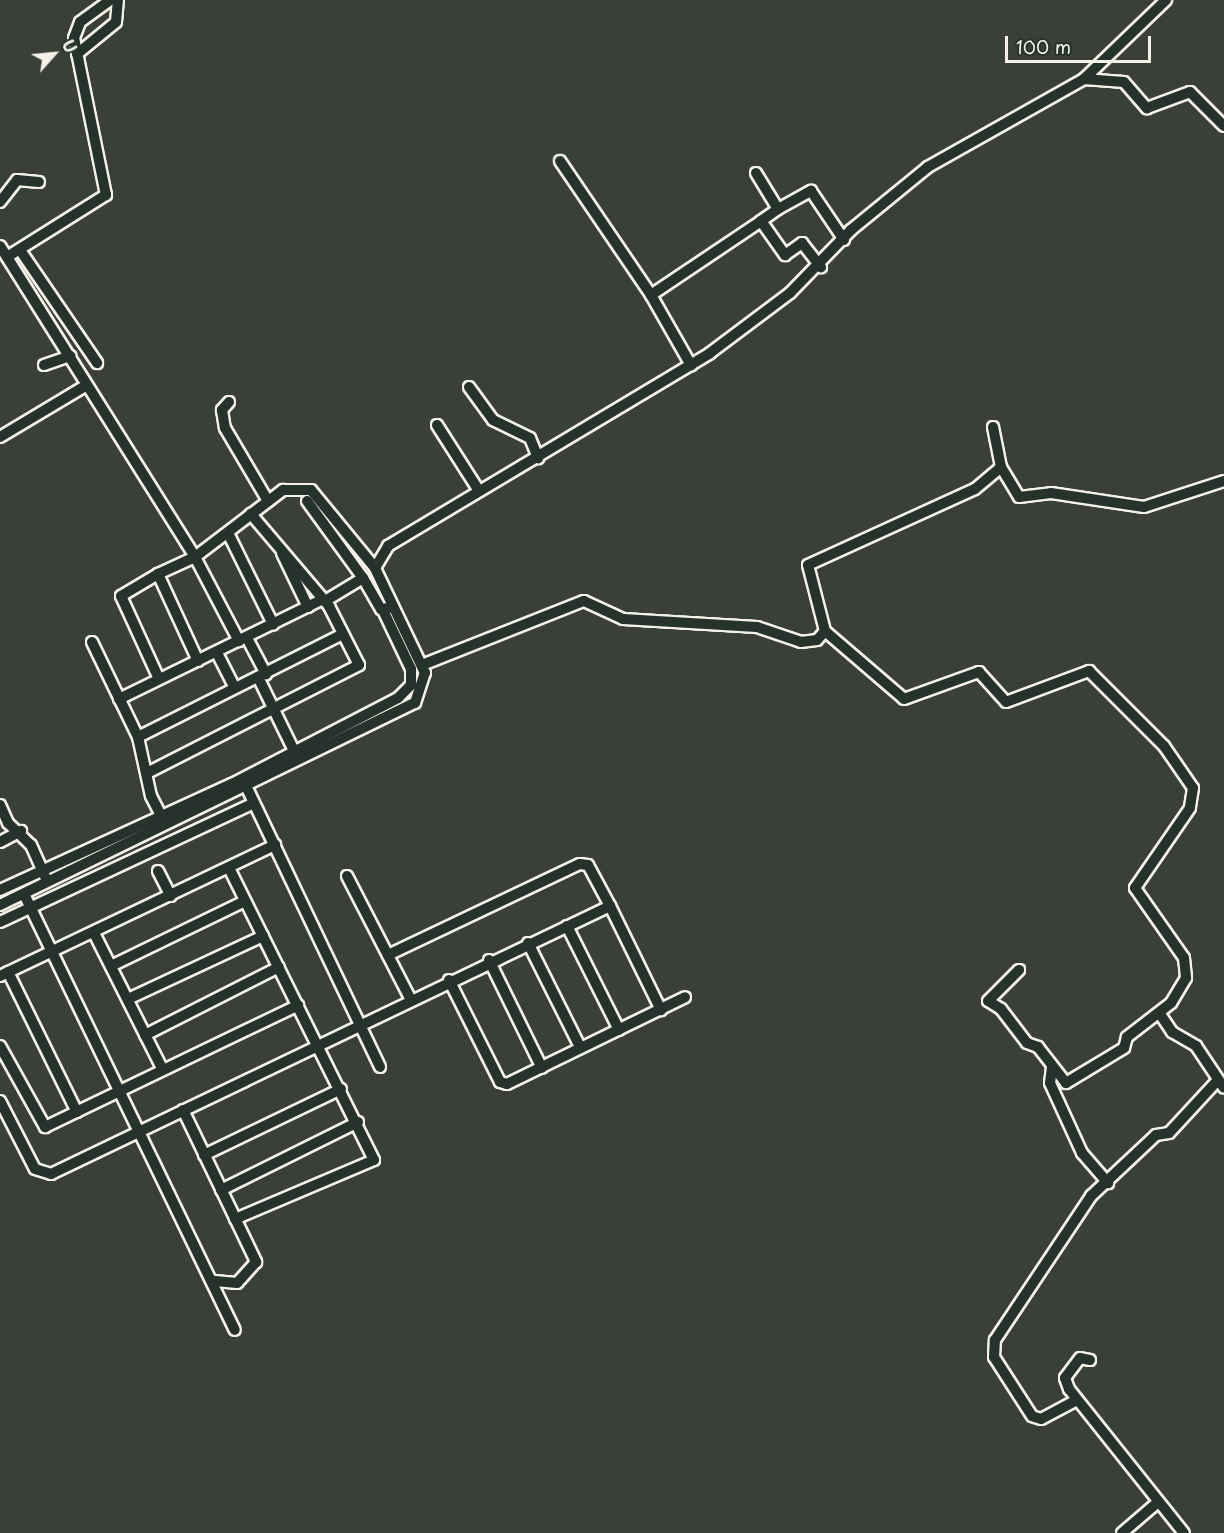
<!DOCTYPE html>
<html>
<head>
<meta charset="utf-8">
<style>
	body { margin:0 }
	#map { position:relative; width:1224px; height:1533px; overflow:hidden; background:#3a3f38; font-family:"Playpen Sans",sans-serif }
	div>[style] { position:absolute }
	.roads { filter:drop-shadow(2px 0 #f4f1e8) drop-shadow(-2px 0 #f4f1e8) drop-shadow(0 2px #f4f1e8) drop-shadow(0 -2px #f4f1e8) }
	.minor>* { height:10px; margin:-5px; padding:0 5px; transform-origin:5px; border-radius:5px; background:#26332d }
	span { translate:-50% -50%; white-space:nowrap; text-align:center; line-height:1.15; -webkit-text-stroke:4.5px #26332d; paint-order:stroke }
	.north { position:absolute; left:24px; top:24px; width:60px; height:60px; -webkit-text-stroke:4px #26332d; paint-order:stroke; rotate:63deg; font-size:16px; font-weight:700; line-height:24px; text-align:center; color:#f4f1e8 }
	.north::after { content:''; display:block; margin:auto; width:21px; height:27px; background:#f4f1e8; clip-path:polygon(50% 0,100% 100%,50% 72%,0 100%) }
	.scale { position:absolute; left:1005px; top:36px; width:146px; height:27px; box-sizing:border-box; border:3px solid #f4f1e8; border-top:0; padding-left:8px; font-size:18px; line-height:21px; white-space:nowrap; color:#f4f1e8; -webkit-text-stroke:4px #26332d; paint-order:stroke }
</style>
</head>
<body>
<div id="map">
	<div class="roads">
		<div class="minor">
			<i style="left:77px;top:54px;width:50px;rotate:-39.4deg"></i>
			<i style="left:116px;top:22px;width:22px;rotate:-85deg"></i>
			<i style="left:1084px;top:79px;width:40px;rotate:4.3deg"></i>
			<i style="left:1124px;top:82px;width:35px;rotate:49deg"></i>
			<i style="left:1147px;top:108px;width:46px;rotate:-20.4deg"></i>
			<i style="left:1190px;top:92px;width:48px;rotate:45deg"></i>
			<i style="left:560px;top:161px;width:162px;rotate:55.8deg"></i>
			<i style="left:651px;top:295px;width:81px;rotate:60.3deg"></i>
			<i style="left:756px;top:173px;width:42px;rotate:58.6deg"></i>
			<i style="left:778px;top:209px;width:21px;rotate:145deg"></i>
			<i style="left:761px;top:221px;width:42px;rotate:54.8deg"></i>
			<i style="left:785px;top:255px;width:21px;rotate:-35deg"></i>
			<i style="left:802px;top:243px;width:31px;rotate:52deg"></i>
			<i style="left:0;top:202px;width:28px;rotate:-52deg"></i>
			<i style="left:17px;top:180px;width:22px;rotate:5deg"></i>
			<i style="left:778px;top:209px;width:38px;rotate:-29deg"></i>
			<i style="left:811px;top:191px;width:59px;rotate:56deg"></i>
			<i style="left:0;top:246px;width:367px;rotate:57.9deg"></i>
			<i style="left:195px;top:557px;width:95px;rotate:62.4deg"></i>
			<i style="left:20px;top:250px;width:137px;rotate:55.7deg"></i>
			<i style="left:7px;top:257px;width:117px;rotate:-32.1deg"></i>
			<i style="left:106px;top:195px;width:160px;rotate:-101.5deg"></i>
			<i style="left:74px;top:38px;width:17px;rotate:-69deg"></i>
			<i style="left:80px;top:22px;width:37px;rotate:-36deg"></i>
			<i style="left:651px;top:295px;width:133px;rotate:-33.9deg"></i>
			<i style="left:44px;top:365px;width:28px;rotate:-19deg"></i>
			<i style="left:469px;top:387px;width:41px;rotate:54deg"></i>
			<i style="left:493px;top:420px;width:41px;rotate:25.9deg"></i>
			<i style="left:530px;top:438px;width:22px;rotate:68deg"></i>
			<i style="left:229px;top:402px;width:11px;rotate:131deg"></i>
			<i style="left:222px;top:410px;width:18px;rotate:81deg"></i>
			<i style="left:225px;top:428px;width:85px;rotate:59.5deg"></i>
			<i style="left:437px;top:425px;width:78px;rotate:57.5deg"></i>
			<i style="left:993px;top:427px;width:41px;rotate:78.7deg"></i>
			<i style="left:1001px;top:467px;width:35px;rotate:59deg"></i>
			<i style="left:1019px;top:497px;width:32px;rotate:-7deg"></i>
			<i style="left:1051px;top:493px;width:94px;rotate:8.6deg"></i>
			<i style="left:1144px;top:507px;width:84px;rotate:-18deg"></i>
			<i style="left:0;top:437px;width:101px;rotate:-30.9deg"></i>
			<i style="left:307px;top:501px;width:95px;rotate:54deg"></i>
			<i style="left:363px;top:578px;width:44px;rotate:148.8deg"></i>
			<i style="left:228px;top:533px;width:102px;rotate:63.7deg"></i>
			<i style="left:282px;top:553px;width:60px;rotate:64.3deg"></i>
			<i style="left:158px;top:574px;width:43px;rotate:149.3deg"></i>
			<i style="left:121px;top:596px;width:91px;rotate:65.4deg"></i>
			<i style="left:363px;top:578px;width:36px;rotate:60deg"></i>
			<i style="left:381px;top:609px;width:8px;rotate:-7deg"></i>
			<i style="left:825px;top:631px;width:104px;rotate:40.7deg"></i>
			<i style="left:904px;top:699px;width:80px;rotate:-19.8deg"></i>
			<i style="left:979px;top:672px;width:40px;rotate:48deg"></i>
			<i style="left:1006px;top:702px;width:89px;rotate:-20.5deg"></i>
			<i style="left:1089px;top:671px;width:106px;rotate:45deg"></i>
			<i style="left:1164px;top:746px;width:51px;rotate:55.4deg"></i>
			<i style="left:1193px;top:788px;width:20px;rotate:99deg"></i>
			<i style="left:1190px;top:808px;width:97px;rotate:124.5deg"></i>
			<i style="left:1135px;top:888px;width:85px;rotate:55deg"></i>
			<i style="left:1184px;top:958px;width:20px;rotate:84deg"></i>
			<i style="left:1186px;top:978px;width:29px;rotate:121deg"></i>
			<i style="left:1171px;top:1003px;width:56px;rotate:142.3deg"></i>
			<i style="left:1127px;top:1037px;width:11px;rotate:105deg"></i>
			<i style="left:1124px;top:1048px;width:68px;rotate:148.9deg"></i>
			<i style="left:1066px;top:1083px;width:46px;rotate:-127.9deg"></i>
			<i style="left:1038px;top:1047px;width:12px;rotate:-160deg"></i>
			<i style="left:1027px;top:1043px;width:43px;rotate:-127.4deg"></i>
			<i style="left:1001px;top:1009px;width:15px;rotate:-148deg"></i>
			<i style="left:988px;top:1001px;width:44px;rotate:-45deg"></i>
			<i style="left:247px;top:638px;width:41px;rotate:62.2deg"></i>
			<i style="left:92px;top:642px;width:106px;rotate:64.2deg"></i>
			<i style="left:138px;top:737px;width:60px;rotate:77.6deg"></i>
			<i style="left:151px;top:796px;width:29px;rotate:63deg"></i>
			<i style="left:217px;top:653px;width:39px;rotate:63deg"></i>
			<i style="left:198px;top:661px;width:96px;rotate:-114.7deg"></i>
			<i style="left:158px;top:574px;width:41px;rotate:-24.7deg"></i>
			<i style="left:195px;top:557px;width:111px;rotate:-37.3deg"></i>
			<i style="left:283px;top:490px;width:28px"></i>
			<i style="left:311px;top:490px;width:101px;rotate:50.6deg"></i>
			<i style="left:422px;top:665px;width:174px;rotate:-21.6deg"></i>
			<i style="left:584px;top:601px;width:43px;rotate:24.8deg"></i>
			<i style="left:623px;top:619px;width:134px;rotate:3.4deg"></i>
			<i style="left:757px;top:627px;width:46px;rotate:18.8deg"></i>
			<i style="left:801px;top:642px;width:16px;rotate:-7deg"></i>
			<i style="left:817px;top:640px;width:12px;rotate:-48deg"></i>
			<i style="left:825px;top:631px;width:68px;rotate:-104.4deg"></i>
			<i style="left:808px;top:565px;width:183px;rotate:-24.5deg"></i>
			<i style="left:975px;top:489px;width:34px;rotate:-40deg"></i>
			<i style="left:258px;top:677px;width:89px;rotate:64deg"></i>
			<i style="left:119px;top:699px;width:227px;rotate:-26.1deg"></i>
			<i style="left:138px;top:737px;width:229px;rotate:-26.7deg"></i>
			<i style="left:147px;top:773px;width:238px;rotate:-27deg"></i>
			<i style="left:359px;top:665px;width:66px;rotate:-117deg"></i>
			<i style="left:329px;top:606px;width:121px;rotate:-130.3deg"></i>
			<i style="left:247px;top:788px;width:309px;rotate:64.5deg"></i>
			<i style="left:0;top:805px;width:20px;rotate:66deg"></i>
			<i style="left:8px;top:823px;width:32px;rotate:44deg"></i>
			<i style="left:31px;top:845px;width:35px;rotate:66deg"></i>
			<i style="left:0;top:842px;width:24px;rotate:-28deg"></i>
			<i style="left:229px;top:868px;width:326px;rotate:63.6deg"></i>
			<i style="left:374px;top:1160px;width:151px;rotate:157deg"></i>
			<i style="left:158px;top:871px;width:28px;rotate:63deg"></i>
			<i style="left:347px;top:876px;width:137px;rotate:62.7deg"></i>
			<i style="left:0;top:890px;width:255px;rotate:-24.6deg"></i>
			<i style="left:232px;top:784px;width:187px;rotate:-27.4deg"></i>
			<i style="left:398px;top:698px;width:18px;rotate:-45deg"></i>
			<i style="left:411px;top:685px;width:16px;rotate:-90deg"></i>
			<i style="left:411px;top:669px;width:65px;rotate:-115.4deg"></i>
			<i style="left:24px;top:894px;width:484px;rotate:64.2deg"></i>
			<i style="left:0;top:905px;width:462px;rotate:-26deg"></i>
			<i style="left:415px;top:703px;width:32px;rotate:-72deg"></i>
			<i style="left:425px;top:673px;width:116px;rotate:-115.5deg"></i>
			<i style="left:375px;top:568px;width:26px;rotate:-59deg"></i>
			<i style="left:388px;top:546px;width:375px;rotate:-30.9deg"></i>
			<i style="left:710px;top:353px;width:100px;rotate:-36.9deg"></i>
			<i style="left:790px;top:293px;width:88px;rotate:-45.9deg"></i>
			<i style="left:851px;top:230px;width:99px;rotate:-39.3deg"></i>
			<i style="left:928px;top:167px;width:179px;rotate:-29.4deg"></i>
			<i style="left:1084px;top:79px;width:114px;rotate:-43.9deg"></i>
			<i style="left:0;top:922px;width:280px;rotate:-25.1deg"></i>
			<i style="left:567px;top:926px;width:116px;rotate:63.4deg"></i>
			<i style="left:94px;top:933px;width:153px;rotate:63.3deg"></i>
			<i style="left:528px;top:943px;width:116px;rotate:63.4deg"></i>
			<i style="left:388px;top:955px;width:212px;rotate:-25.4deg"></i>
			<i style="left:580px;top:864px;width:8px;rotate:7deg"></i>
			<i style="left:588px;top:865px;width:47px;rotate:61.8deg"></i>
			<i style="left:489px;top:960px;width:120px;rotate:63.9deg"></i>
			<i style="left:111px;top:966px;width:149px;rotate:-25.9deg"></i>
			<i style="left:8px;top:972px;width:156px;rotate:63.8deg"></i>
			<i style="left:0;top:976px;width:305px;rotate:-25.5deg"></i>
			<i style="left:449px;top:980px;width:114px;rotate:63.4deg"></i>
			<i style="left:500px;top:1082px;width:7px;rotate:16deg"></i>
			<i style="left:507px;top:1084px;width:198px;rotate:-26deg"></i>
			<i style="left:128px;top:999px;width:149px;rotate:-25deg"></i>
			<i style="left:1160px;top:1014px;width:22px;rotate:56deg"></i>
			<i style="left:1172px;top:1032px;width:28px;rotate:30deg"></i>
			<i style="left:1196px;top:1046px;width:50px;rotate:56.3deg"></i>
			<i style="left:145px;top:1035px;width:150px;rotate:-26.9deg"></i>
			<i style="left:0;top:1046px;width:93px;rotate:60.9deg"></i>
			<i style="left:45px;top:1127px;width:281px;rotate:-25.7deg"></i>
			<i style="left:1052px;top:1067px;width:16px;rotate:97deg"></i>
			<i style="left:1050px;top:1083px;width:77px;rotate:65.4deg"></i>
			<i style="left:1082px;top:1153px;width:40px;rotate:49deg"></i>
			<i style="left:0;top:1101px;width:76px;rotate:62.8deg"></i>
			<i style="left:35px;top:1169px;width:17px;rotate:17deg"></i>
			<i style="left:51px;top:1174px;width:620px;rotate:-25.61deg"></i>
			<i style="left:610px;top:906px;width:116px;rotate:63.9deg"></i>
			<i style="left:183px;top:1110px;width:169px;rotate:64.3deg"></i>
			<i style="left:256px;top:1262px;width:28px;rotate:132deg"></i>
			<i style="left:237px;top:1283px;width:25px;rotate:-175deg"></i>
			<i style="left:204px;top:1155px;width:152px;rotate:-25.7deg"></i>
			<i style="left:221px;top:1190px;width:153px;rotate:-26.4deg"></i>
			<i style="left:1090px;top:1360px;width:10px;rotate:-169deg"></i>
			<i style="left:1080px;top:1358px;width:25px;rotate:127deg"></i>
			<i style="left:1065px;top:1378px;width:12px;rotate:70deg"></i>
			<i style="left:1069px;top:1389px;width:184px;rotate:51.4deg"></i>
			<i style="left:1075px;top:1401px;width:38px;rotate:152deg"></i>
			<i style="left:1041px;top:1419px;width:9px;rotate:-162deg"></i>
			<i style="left:1032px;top:1416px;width:70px;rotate:-122.8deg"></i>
			<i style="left:994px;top:1357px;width:17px;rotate:-87deg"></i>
			<i style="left:995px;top:1340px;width:173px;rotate:-56.3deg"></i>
			<i style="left:1091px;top:1196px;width:89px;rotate:-43.2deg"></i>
			<i style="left:1156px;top:1135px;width:13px;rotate:-9deg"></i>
			<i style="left:1169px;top:1133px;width:71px;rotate:-47.3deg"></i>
			<i style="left:1122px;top:1533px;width:46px;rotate:-40.6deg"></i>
		</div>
	</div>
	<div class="north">U</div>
	<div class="scale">100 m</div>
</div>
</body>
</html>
